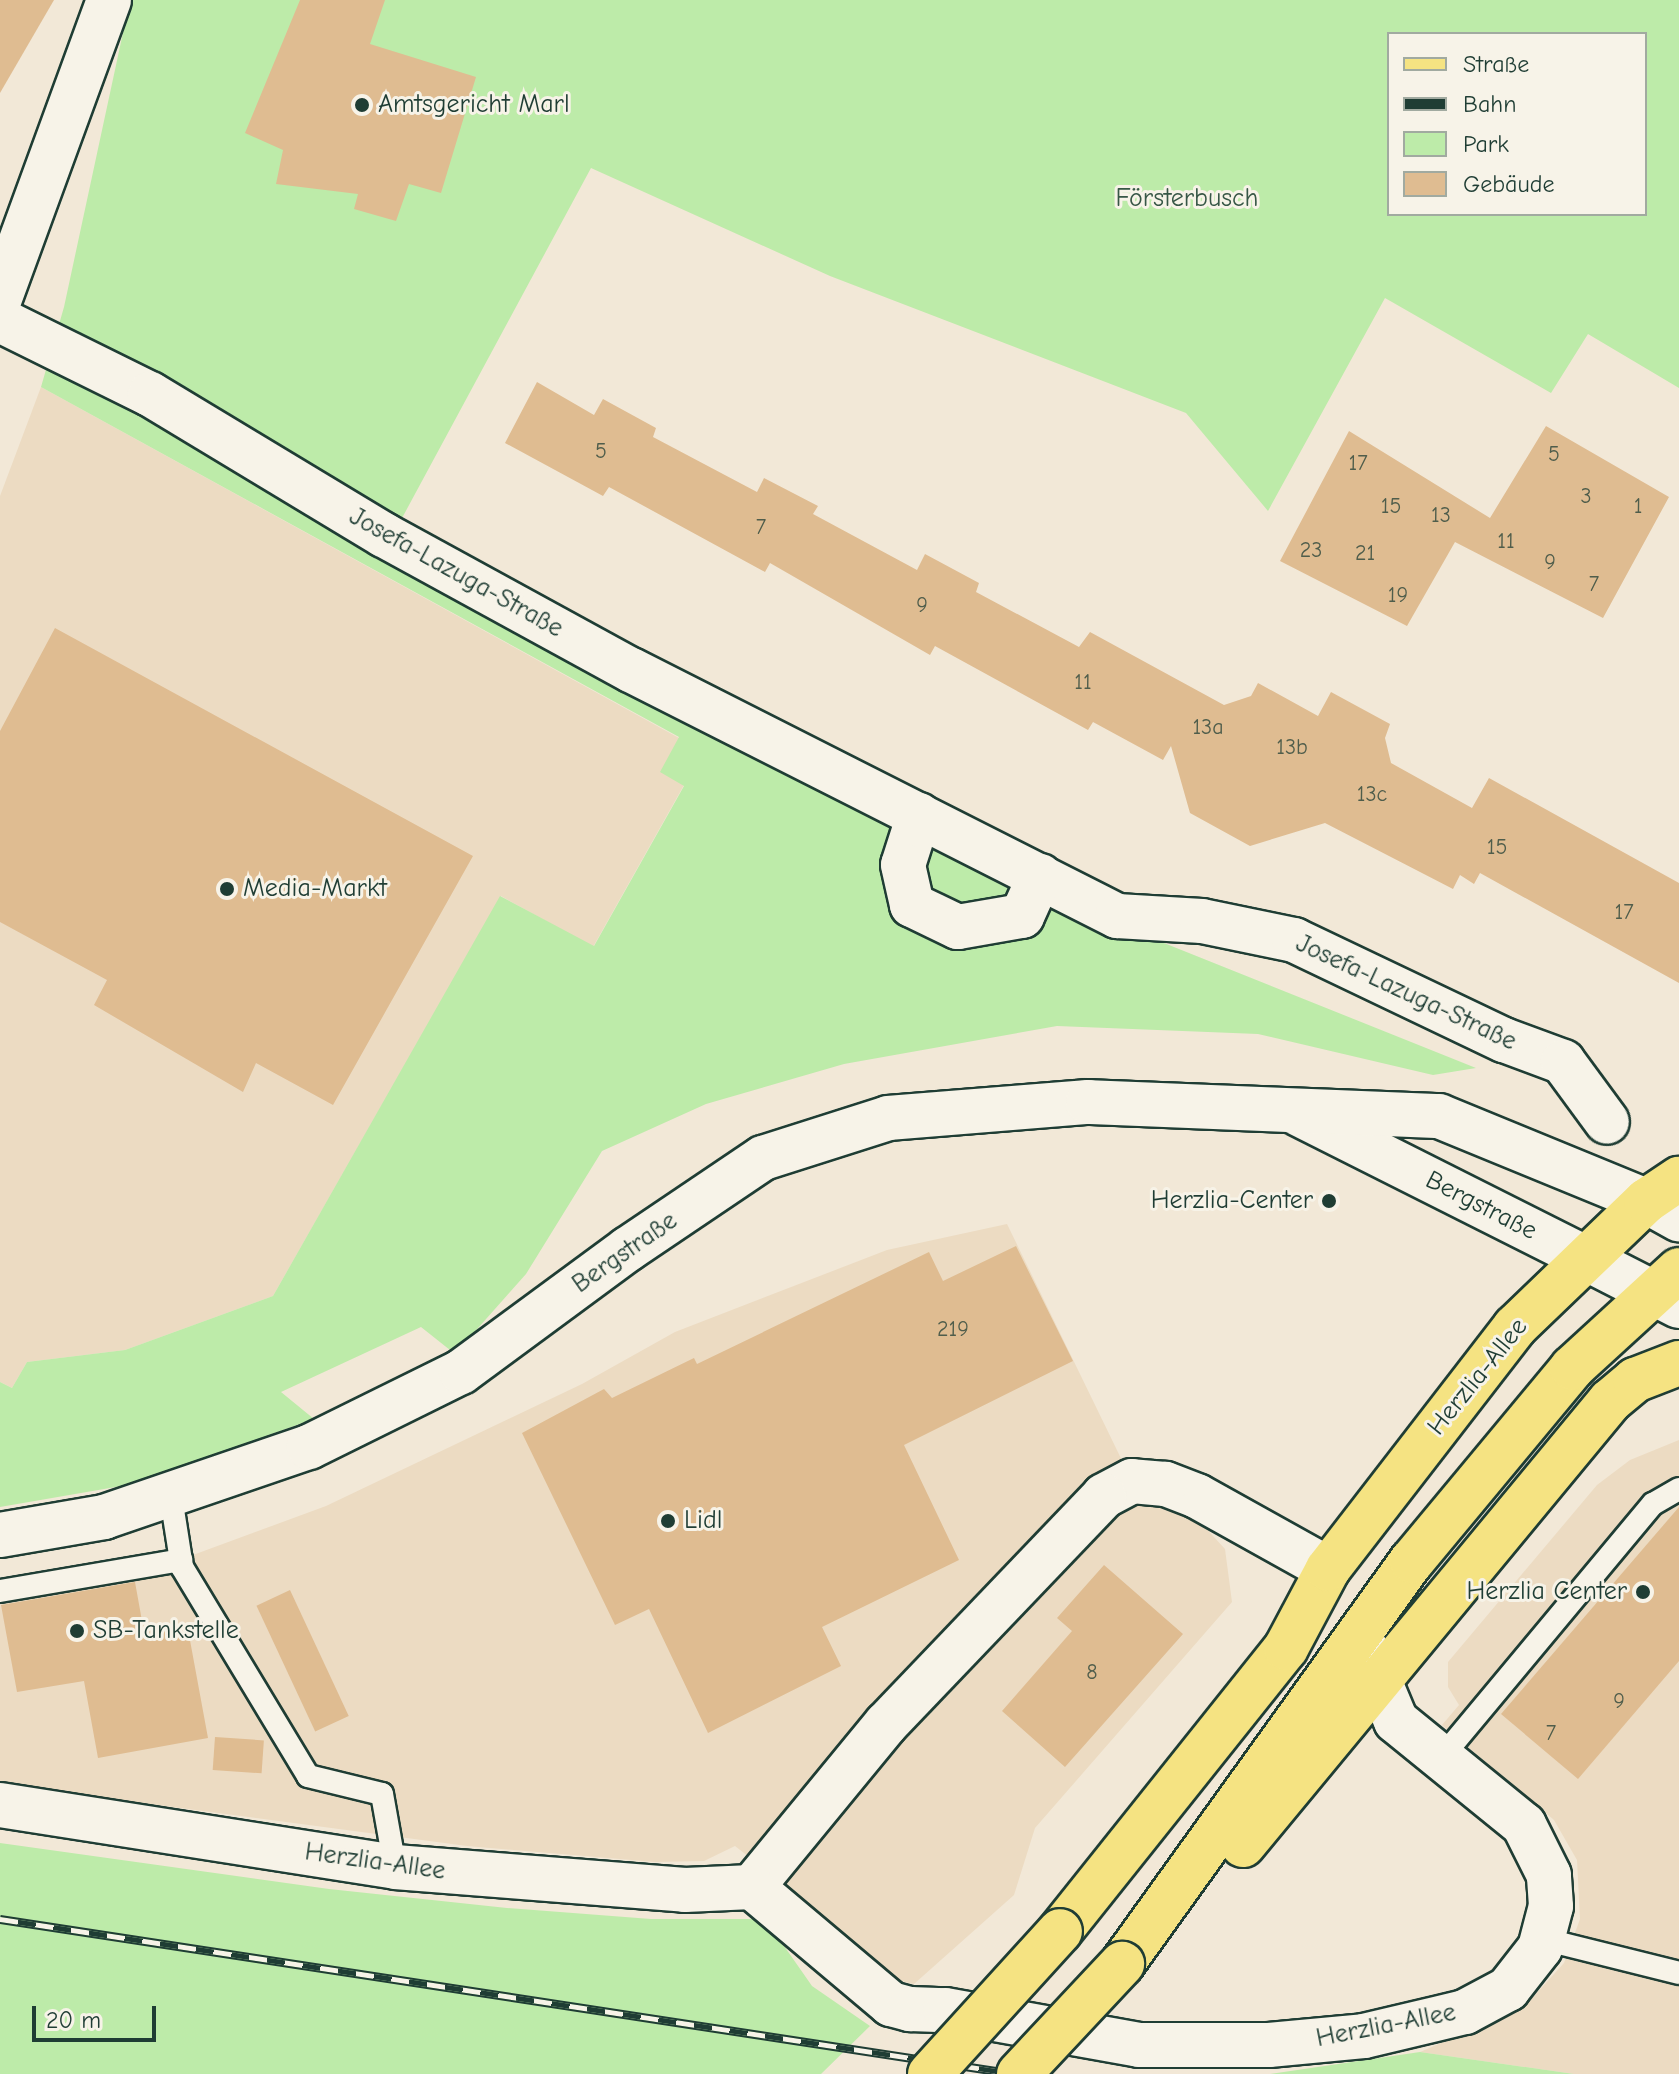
<!DOCTYPE html>
<html>
<head>
<meta charset="utf-8">
<style>
	body { margin:0 }
	#map { position:relative; width:1679px; height:2074px; overflow:hidden; background:#f2e8d7; font-family:"Comic Neue",sans-serif }
	div>[style] { position:absolute }
	.built>* { inset:0; background:#ecdbc2 }
	.green>* { inset:0; background:#bdeba9 }
	.building>* { inset:0; background:#dfbc91; transform-origin:0 0 }
	.roads { filter:drop-shadow(2px 0 #1f3d34) drop-shadow(-2px 0 #1f3d34) drop-shadow(0 2px #1f3d34) drop-shadow(0 -2px #1f3d34) }
	.service>* { height:22px; margin:-11px; padding:0 11px; transform-origin:11px; border-radius:11px; background:#f7f3e8 }
	.minor>* { height:44px; margin:-22px; padding:0 22px; transform-origin:22px; border-radius:22px; background:#f7f3e8 }
	.tertiary>* { height:44px; margin:-22px; padding:0 22px; transform-origin:22px; border-radius:22px; background:#f7f3e8 }
	.secondary>* { height:44px; margin:-22px; padding:0 22px; transform-origin:22px; border-radius:22px; background:#f7f3e8 }
	.primary>* { height:44px; margin:-22px; padding:0 22px; transform-origin:22px; border-radius:22px; background:#f5e382 }
	.rail>* { height:9px; margin-top:-4.5px; transform-origin:0; background:repeating-linear-gradient(90deg,#f7f3e8 0 18px,#1f3d34 0 36px); box-sizing:border-box; border-block:2px solid #1f3d34 }
	.bridges { filter:drop-shadow(2px 0 #1f3d34) drop-shadow(-2px 0 #1f3d34) drop-shadow(0 2px #1f3d34) drop-shadow(0 -2px #1f3d34) }
	.primary-bridge>* { height:44px; margin:-22px; padding:0 22px; transform-origin:22px; border-radius:22px; background:#f5e382 }
	.dots>* { width:22px; height:22px; translate:-50% -50%; box-sizing:border-box; border:4px solid #f7f3e8; border-radius:50% }
	span { translate:-50% -50%; white-space:nowrap; text-align:center; line-height:1.15; -webkit-text-stroke:6px #f7f3e8; paint-order:stroke }
	.number-label { font-size:22px; color:#4f5d4b }
	.number-label span { -webkit-text-stroke-width:0 }
	.poi-label { font-size:26px; color:#1f3d34 }
	.left { translate:0 -50%; text-align:left }
	.right { translate:-100% -50%; text-align:right }
	.park-label { font-size:26px; color:#375746 }
	.street-label { font-size:26px; color:#1f3d34 }
	.legend { position:absolute; left:1387px; top:32px; width:260px; height:184px; box-sizing:border-box; background:#f7f3e8; border:2px solid #a1aaa0; margin:0; padding:10px 14px; list-style:none; font-size:24px; color:#1f3d34 }
	.legend li { display:flex; align-items:center; gap:16px; height:40px }
	.legend b { width:40px; border:2px solid #a1aaa0 }
	.scale { position:absolute; left:32px; top:2006px; width:124px; height:36px; box-sizing:border-box; border:4px solid #1f3d34; border-top:0; padding-left:10px; font-size:24px; line-height:28px; white-space:nowrap; color:#1f3d34; -webkit-text-stroke:6px #f7f3e8; paint-order:stroke }
</style>
</head>
<body>
<div id="map">
	<div class="built">
		<i style="clip-path:polygon(41px 387px,679px 738px,684px 785px,593px 947px,501px 896px,273px 1296px,125px 1350px,27px 1362px,12px 1388px,0 1382px,0 496px)"></i>
		<i style="clip-path:polygon(1007px 1224px,1132px 1481px,1165px 1484px,1225px 1549px,1232px 1602px,1035px 1828px,1014px 1895px,914px 1984px,891px 1979px,834px 1936px,824px 1916px,735px 1846px,704px 1861px,655px 1862px,467px 1846px,0 1784px,0 1595px,155px 1569px,326px 1506px,582px 1384px,675px 1332px,887px 1250px)"></i>
		<i style="clip-path:polygon(1679px 1440px,1679px 2074px,1574px 2074px,1420px 2052px,1523px 2008px,1564px 1963px,1580px 1919px,1577px 1860px,1554px 1820px,1442px 1725px,1459px 1705px,1448px 1687px,1448px 1662px,1597px 1485px,1630px 1460px)"></i>
	</div>
	<div class="green">
		<i style="clip-path:polygon(evenodd,130px 0,1679px 0,1679px 388px,1588px 334px,1551px 393px,1385px 298px,1268px 511px,1186px 413px,830px 276px,591px 168px,388px 544px,1114px 923px,1476px 1068px,1433px 1075px,1258px 1034px,1057px 1026px,844px 1064px,706px 1104px,602px 1151px,526px 1274px,455px 1354px,421px 1327px,281px 1392px,314px 1419px,133px 1484px,0 1507px,0 1382px,12px 1388px,27px 1362px,125px 1350px,273px 1296px,500px 896px,594px 946px,684px 786px,660px 772px,679px 737px,41px 387px,64px 307px,130px 0,1389px 34px,1645px 34px,1645px 214px,1389px 214px,1389px 34px)"></i>
		<i style="clip-path:polygon(0 1843px,329px 1889px,507px 1908px,651px 1919px,753px 1919px,782px 1943px,812px 1986px,870px 2026px,821px 2074px,0 2074px)"></i>
		<i style="clip-path:polygon(1420px 2052px,1574px 2074px,1270px 2074px)"></i>
	</div>
	<div class="building">
		<i style="clip-path:polygon(0 0,54px 0,0 93px)"></i>
		<i style="clip-path:polygon(300px 0,385px 0,370px 44px,476px 77px,441px 193px,409px 184px,396px 221px,354px 209px,358px 194px,276px 184px,283px 150px,245px 133px)"></i>
		<i style="clip-path:polygon(537px 382px,594px 415px,603px 399px,656px 428px,653px 437px,757px 492px,764px 478px,818px 506px,813px 514px,917px 570px,925px 554px,979px 583px,976px 592px,1079px 647px,1090px 632px,1224px 705px,1251px 696px,1258px 683px,1318px 716px,1331px 692px,1390px 724px,1385px 738px,1391px 763px,1472px 808px,1489px 778px,1679px 883px,1679px 983px,1480px 873px,1474px 884px,1460px 875px,1453px 889px,1325px 823px,1250px 846px,1190px 813px,1171px 746px,1163px 760px,1093px 722px,1088px 730px,935px 646px,930px 655px,770px 563px,765px 572px,609px 487px,603px 496px,505px 443px)"></i>
		<i style="clip-path:polygon(1546px 426px,1669px 497px,1603px 618px,1455px 542px,1407px 626px,1280px 561px,1349px 431px,1490px 518px)"></i>
		<i style="clip-path:polygon(55px 628px,473px 856px,333px 1105px,256px 1063px,243px 1092px,94px 1005px,107px 980px,0 922px,0 731px)"></i>
		<i style="clip-path:polygon(1016px 1246px,1073px 1361px,904px 1445px,959px 1560px,822px 1627px,841px 1666px,708px 1733px,649px 1609px,615px 1625px,522px 1433px,604px 1389px,612px 1398px,694px 1358px,697px 1364px,929px 1252px,943px 1281px)"></i>
		<i style="clip-path:polygon(1679px 1507px,1679px 1661px,1578px 1779px,1501px 1714px)"></i>
		<i style="clip-path:polygon(1104px 1565px,1183px 1634px,1065px 1767px,1002px 1711px,1072px 1631px,1057px 1618px)"></i>
		<i style="clip-path:polygon(135px 1582px,144px 1632px,187px 1624px,208px 1738px,98px 1758px,84px 1681px,17px 1692px,1px 1605px)"></i>
		<i style="left:290px;top:1590px;width:139px;height:37px;rotate:65deg"></i>
		<i style="left:215px;top:1737px;width:49px;height:33px;rotate:4deg"></i>
	</div>
	<div class="roads">
		<div class="service">
			<i style="left:171px;top:1497px;width:71px;rotate:81.1deg"></i>
			<i style="left:182px;top:1567px;width:244px;rotate:58.9deg"></i>
			<i style="left:308px;top:1776px;width:76px;rotate:13.7deg"></i>
			<i style="left:382px;top:1794px;width:74px;rotate:79.9deg"></i>
			<i style="left:0;top:1591px;width:184px;rotate:-9.7deg"></i>
			<i style="left:1441px;top:1758px;width:331px;rotate:-50.2deg"></i>
			<i style="left:1653px;top:1504px;width:30px;rotate:-30deg"></i>
			<i style="left:1543px;top:1939px;width:140px;rotate:14deg"></i>
		</div>
		<div class="minor">
			<i style="left:0;top:298px;width:317px;rotate:-69.9deg"></i>
			<i style="left:0;top:320px;width:167px;rotate:26.3deg"></i>
			<i style="left:150px;top:394px;width:273px;rotate:31.1deg"></i>
			<i style="left:384px;top:535px;width:281px;rotate:28.7deg"></i>
			<i style="left:631px;top:670px;width:545px;rotate:26.85deg"></i>
			<i style="left:1117px;top:916px;width:85px;rotate:3.4deg"></i>
			<i style="left:1202px;top:921px;width:94px;rotate:11.7deg"></i>
			<i style="left:1294px;top:940px;width:233px;rotate:25.5deg"></i>
			<i style="left:1504px;top:1040px;width:63px;rotate:20.4deg"></i>
			<i style="left:1563px;top:1062px;width:74px;rotate:53.7deg"></i>
			<i style="left:919px;top:815px;width:52px;rotate:107.7deg"></i>
			<i style="left:903px;top:865px;width:41px;rotate:77.3deg"></i>
			<i style="left:912px;top:905px;width:51px;rotate:25.6deg"></i>
			<i style="left:958px;top:927px;width:65px;rotate:-9.8deg"></i>
			<i style="left:1022px;top:916px;width:44px;rotate:-65.8deg"></i>
			<i style="left:1328px;top:1569px;width:150px;rotate:-150.9deg"></i>
			<i style="left:1197px;top:1496px;width:34px;rotate:-159deg"></i>
			<i style="left:1165px;top:1484px;width:33px;rotate:-175deg"></i>
			<i style="left:1132px;top:1481px;width:32px;rotate:152deg"></i>
			<i style="left:1104px;top:1496px;width:315px;rotate:133.7deg"></i>
			<i style="left:886px;top:1724px;width:211px;rotate:129.4deg"></i>
			<i style="left:752px;top:1887px;width:182px;rotate:40.1deg"></i>
			<i style="left:891px;top:2004px;width:20px;rotate:15deg"></i>
			<i style="left:910px;top:2009px;width:35px;rotate:2deg"></i>
			<i style="left:945px;top:2010px;width:197px;rotate:10.2deg"></i>
			<i style="left:1139px;top:2045px;width:130px"></i>
			<i style="left:1269px;top:2045px;width:95px;rotate:-5.4deg"></i>
			<i style="left:1364px;top:2036px;width:104px;rotate:-13.4deg"></i>
			<i style="left:1465px;top:2012px;width:49px;rotate:-28.1deg"></i>
			<i style="left:1508px;top:1989px;width:52px;rotate:-52deg"></i>
			<i style="left:1540px;top:1948px;width:43px;rotate:-75.3deg"></i>
			<i style="left:1551px;top:1906px;width:31px;rotate:-94deg"></i>
			<i style="left:1549px;top:1875px;width:56px;rotate:-116.6deg"></i>
			<i style="left:1524px;top:1825px;width:165px;rotate:-140.9deg"></i>
			<i style="left:1396px;top:1721px;width:78px;rotate:-112.6deg"></i>
			<i style="left:0;top:1805px;width:400px;rotate:8.9deg"></i>
			<i style="left:395px;top:1867px;width:291px;rotate:4.5deg"></i>
			<i style="left:685px;top:1890px;width:67px;rotate:-2.6deg"></i>
		</div>
		<div class="tertiary">
			<i style="left:1299px;top:1114px;width:322px;rotate:26.7deg"></i>
			<i style="left:0;top:1535px;width:106px;rotate:-9.8deg"></i>
			<i style="left:104px;top:1517px;width:217px;rotate:-18.9deg"></i>
			<i style="left:309px;top:1447px;width:169px;rotate:-26.3deg"></i>
			<i style="left:461px;top:1372px;width:207px;rotate:-36.4deg"></i>
			<i style="left:628px;top:1249px;width:163px;rotate:-34deg"></i>
			<i style="left:763px;top:1158px;width:131px;rotate:-17.7deg"></i>
			<i style="left:888px;top:1118px;width:201px;rotate:-4.6deg"></i>
			<i style="left:1088px;top:1102px;width:351px;rotate:2.3deg"></i>
			<i style="left:1439px;top:1116px;width:224px;rotate:22.3deg"></i>
		</div>
		<div class="secondary">
			<i style="left:1646px;top:1201px;width:38px;rotate:29deg"></i>
			<i style="left:1587px;top:1259px;width:103px;rotate:27.1deg"></i>
		</div>
		<div class="primary">
			<i style="left:1243px;top:1845px;width:576px;rotate:-50.42deg"></i>
			<i style="left:1610px;top:1401px;width:33px;rotate:-40deg"></i>
			<i style="left:1635px;top:1380px;width:47px;rotate:-21.1deg"></i>
			<i style="left:1060px;top:1931px;width:362px;rotate:-51.4deg"></i>
			<i style="left:1286px;top:1648px;width:89px;rotate:-62deg"></i>
			<i style="left:1328px;top:1569px;width:306px;rotate:-52.3deg"></i>
			<i style="left:1515px;top:1327px;width:182px;rotate:-43.9deg"></i>
			<i style="left:1646px;top:1201px;width:40px;rotate:-34deg"></i>
			<i style="left:1122px;top:1964px;width:496px;rotate:-54.3deg"></i>
			<i style="left:1412px;top:1561px;width:251px;rotate:-50.3deg"></i>
			<i style="left:1572px;top:1368px;width:145px;rotate:-42.5deg"></i>
		</div>
	</div>
	<div class="rail">
		<i style="left:0;top:1919px;width:1029px;rotate:8.67deg"></i>
	</div>
	<div class="bridges">
		<div class="primary-bridge">
			<i style="left:930px;top:2074px;width:193px;rotate:-47.7deg"></i>
			<i style="left:1019px;top:2074px;width:151px;rotate:-46.9deg"></i>
		</div>
	</div>
	<div class="dots">
		<i style="left:362px;top:105px;background:#1f3d34"></i>
		<i style="left:227px;top:889px;background:#1f3d34"></i>
		<i style="left:1329px;top:1201px;background:#1f3d34"></i>
		<i style="left:668px;top:1521px;background:#1f3d34"></i>
		<i style="left:1643px;top:1592px;background:#1f3d34"></i>
		<i style="left:77px;top:1631px;background:#1f3d34"></i>
	</div>
	<div class="number-label">
		<span style="left:601px;top:452px">5</span>
		<span style="left:1554px;top:455px">5</span>
		<span style="left:1358px;top:464px">17</span>
		<span style="left:1586px;top:497px">3</span>
		<span style="left:1391px;top:507px">15</span>
		<span style="left:1638px;top:507px">1</span>
		<span style="left:1441px;top:516px">13</span>
		<span style="left:761px;top:528px">7</span>
		<span style="left:1506px;top:542px">11</span>
		<span style="left:1311px;top:551px">23</span>
		<span style="left:1365px;top:554px">21</span>
		<span style="left:1550px;top:563px">9</span>
		<span style="left:1594px;top:585px">7</span>
		<span style="left:1398px;top:596px">19</span>
		<span style="left:922px;top:606px">9</span>
		<span style="left:1083px;top:683px">11</span>
		<span style="left:1208px;top:728px">13a</span>
		<span style="left:1292px;top:748px">13b</span>
		<span style="left:1372px;top:795px">13c</span>
		<span style="left:1497px;top:848px">15</span>
		<span style="left:1624px;top:913px">17</span>
		<span style="left:953px;top:1330px">219</span>
		<span style="left:1092px;top:1673px">8</span>
		<span style="left:1619px;top:1702px">9</span>
		<span style="left:1551px;top:1734px">7</span>
	</div>
	<div class="poi-label">
		<span class="left" style="left:378px;top:105px">Amtsgericht Marl</span>
		<span class="left" style="left:243px;top:889px">Media-Markt</span>
		<span class="right" style="left:1313px;top:1201px">Herzlia-Center</span>
		<span class="left" style="left:684px;top:1521px">Lidl</span>
		<span class="right" style="left:1627px;top:1592px">Herzlia Center</span>
		<span class="left" style="left:93px;top:1631px">SB-Tankstelle</span>
	</div>
	<div class="park-label">
		<span style="left:1187px;top:199px">Försterbusch</span>
	</div>
	<div class="street-label">
		<span style="left:456px;top:573px;rotate:29deg">Josefa-Lazuga-Straße</span>
		<span style="left:1406px;top:993px;rotate:25deg">Josefa-Lazuga-Straße</span>
		<span style="left:1481px;top:1206px;rotate:27deg">Bergstraße</span>
		<span style="left:625px;top:1253px;rotate:-35deg">Bergstraße</span>
		<span style="left:1478px;top:1377px;rotate:-51deg">Herzlia-Allee</span>
		<span style="left:375px;top:1862px;rotate:8deg">Herzlia-Allee</span>
		<span style="left:1386px;top:2026px;rotate:-11deg">Herzlia-Allee</span>
	</div>
	<ul class="legend">
	<li><b style="height:10px;background:#f5e382"></b>Straße</li>
	<li><b style="height:10px;background:#1f3d34"></b>Bahn</li>
	<li><b style="height:22px;background:#bdeba9"></b>Park</li>
	<li><b style="height:22px;background:#dfbc91"></b>Gebäude</li>
	</ul>
	<div class="scale">20 m</div>
</div>
</body>
</html>
